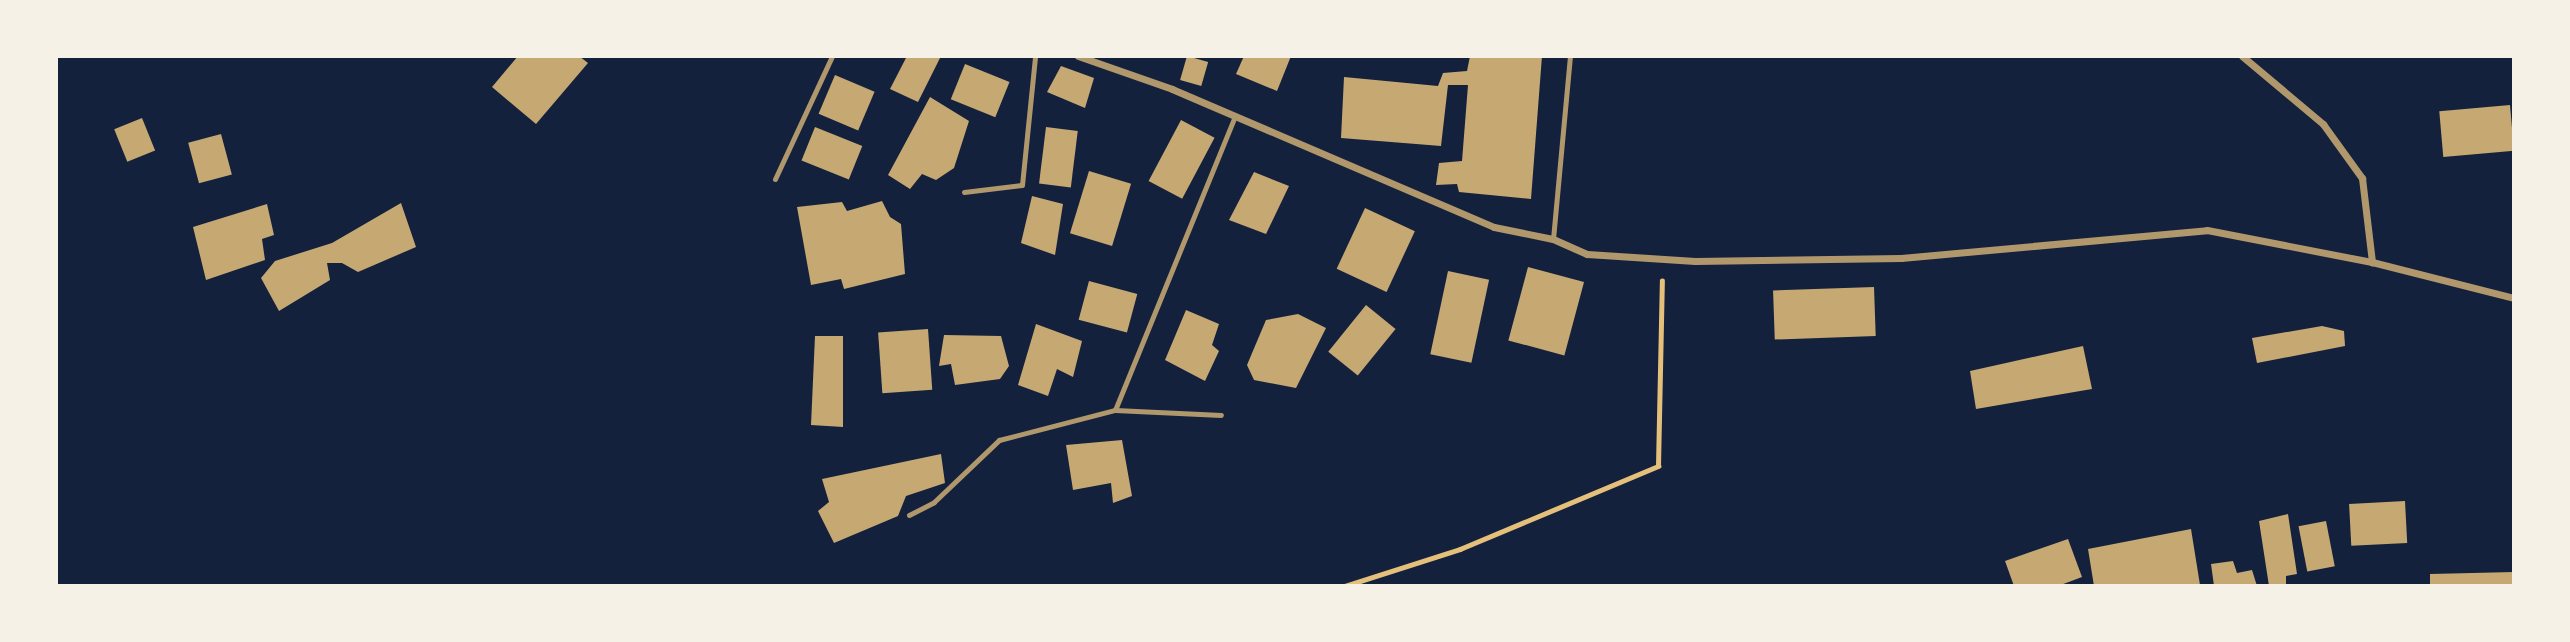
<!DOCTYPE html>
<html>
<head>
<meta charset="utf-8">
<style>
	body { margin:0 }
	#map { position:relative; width:2570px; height:642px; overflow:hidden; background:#14213d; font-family:Ubuntu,sans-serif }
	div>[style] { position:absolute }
	.building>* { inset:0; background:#c6a872; transform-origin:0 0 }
	.path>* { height:4.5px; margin:-2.25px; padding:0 2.25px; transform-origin:2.25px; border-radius:2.25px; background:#e5c07b }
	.service>* { height:5px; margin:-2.5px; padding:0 2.5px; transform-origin:2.5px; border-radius:2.5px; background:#b1986c }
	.minor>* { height:7px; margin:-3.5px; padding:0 3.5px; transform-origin:3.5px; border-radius:3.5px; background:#b1986c }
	span { translate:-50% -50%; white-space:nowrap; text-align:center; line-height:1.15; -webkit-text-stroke:5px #f6f1e7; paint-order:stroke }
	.frame { position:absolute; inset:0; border:58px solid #f6f1e7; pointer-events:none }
</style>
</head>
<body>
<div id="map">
	<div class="building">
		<i style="clip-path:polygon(518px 56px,579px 56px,588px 63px,536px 124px,492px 87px)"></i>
		<i style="clip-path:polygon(907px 56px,941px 56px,918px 102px,890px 89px)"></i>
		<i style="left:1187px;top:56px;width:22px;height:25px;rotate:16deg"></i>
		<i style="clip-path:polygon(1244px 56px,1291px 56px,1277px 91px,1236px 74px)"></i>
		<i style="clip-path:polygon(1470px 56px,1542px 56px,1531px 199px,1459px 192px,1457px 184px,1436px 185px,1439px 163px,1462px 161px,1468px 85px,1448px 85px,1441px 146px,1341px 138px,1344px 77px,1438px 86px,1443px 73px,1467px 71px)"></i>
		<i style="left:965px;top:64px;width:48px;height:38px;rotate:22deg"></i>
		<i style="clip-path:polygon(1061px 66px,1094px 78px,1085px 108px,1047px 92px)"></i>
		<i style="left:835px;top:75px;width:43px;height:42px;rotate:23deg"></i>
		<i style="clip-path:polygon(930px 97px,969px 121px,954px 168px,936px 180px,922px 174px,910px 189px,888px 175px)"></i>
		<i style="left:2510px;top:105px;width:46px;height:71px;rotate:85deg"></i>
		<i style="left:142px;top:118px;width:35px;height:30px;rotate:68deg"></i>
		<i style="left:1181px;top:120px;width:38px;height:69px;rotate:28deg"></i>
		<i style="left:815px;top:127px;width:51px;height:36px;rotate:22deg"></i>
		<i style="left:1046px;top:127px;width:32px;height:57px;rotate:7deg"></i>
		<i style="left:221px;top:134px;width:42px;height:34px;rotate:75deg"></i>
		<i style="left:1089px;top:171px;width:44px;height:65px;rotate:17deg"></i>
		<i style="clip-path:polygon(1254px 172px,1289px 186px,1266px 234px,1229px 220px)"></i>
		<i style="clip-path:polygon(1032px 196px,1063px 204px,1055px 255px,1021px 243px)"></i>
		<i style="clip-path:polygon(882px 201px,890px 217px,901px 224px,905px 274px,844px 289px,841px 279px,811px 285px,797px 207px,842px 202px,847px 211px)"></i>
		<i style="clip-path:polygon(401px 203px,416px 247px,358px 272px,342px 263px,327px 263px,330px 280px,279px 311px,261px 278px,275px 261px,332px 243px)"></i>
		<i style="clip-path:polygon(267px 204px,274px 235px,262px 239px,265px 260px,206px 280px,193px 227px)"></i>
		<i style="left:1365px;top:208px;width:55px;height:67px;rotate:25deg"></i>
		<i style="left:1528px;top:267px;width:58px;height:76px;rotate:15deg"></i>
		<i style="left:1448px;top:271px;width:42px;height:85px;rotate:12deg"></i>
		<i style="left:1089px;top:281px;width:50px;height:40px;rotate:15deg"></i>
		<i style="left:1874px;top:287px;width:49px;height:101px;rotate:88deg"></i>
		<i style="left:1366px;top:305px;width:38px;height:60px;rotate:39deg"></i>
		<i style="clip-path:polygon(1186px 310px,1219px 324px,1212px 345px,1219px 351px,1205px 381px,1165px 360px)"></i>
		<i style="clip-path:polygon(1298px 314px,1326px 328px,1296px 388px,1254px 380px,1247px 365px,1266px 320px)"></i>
		<i style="clip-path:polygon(1036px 324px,1082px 341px,1073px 377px,1057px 369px,1048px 396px,1018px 385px)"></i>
		<i style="clip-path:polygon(2322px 326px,2344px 331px,2345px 346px,2257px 363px,2252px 338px)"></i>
		<i style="left:928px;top:329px;width:61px;height:50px;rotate:86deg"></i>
		<i style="clip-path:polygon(944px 335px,1001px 336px,1009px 366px,1000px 379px,955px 385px,951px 364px,939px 366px)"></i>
		<i style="clip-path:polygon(815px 336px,843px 336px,843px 427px,811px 425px)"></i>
		<i style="clip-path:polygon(2083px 346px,2092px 389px,1976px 409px,1970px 371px)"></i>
		<i style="clip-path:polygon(1122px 440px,1132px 496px,1113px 503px,1111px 483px,1073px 490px,1066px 445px)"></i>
		<i style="clip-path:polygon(941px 454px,945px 483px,906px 496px,898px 516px,834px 543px,818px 511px,829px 502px,822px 479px)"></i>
		<i style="left:2405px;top:501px;width:42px;height:56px;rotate:87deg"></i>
		<i style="clip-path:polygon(2288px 514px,2297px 574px,2286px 576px,2286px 586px,2269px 586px,2259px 521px)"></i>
		<i style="left:2326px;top:521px;width:46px;height:28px;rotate:79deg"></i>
		<i style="clip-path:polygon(2191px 529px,2200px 585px,2094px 586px,2088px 549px)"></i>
		<i style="clip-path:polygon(2068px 539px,2082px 577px,2058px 586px,2014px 586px,2005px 561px)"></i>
		<i style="clip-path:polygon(2233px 561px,2237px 573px,2252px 570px,2257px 586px,2214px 586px,2211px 564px)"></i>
		<i style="clip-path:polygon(2514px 572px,2514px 586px,2430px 586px,2430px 574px)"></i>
	</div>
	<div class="path">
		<i style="left:1345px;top:586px;width:121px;rotate:-17.8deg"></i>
		<i style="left:1460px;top:549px;width:215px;rotate:-22.7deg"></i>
		<i style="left:1658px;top:466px;width:185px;rotate:-88.8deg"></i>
	</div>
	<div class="service">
		<i style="left:775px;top:179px;width:136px;rotate:-65.1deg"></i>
		<i style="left:964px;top:192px;width:58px;rotate:-6.9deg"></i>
		<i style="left:1022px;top:185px;width:130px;rotate:-84.2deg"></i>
		<i style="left:1553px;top:239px;width:184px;rotate:-84.7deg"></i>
		<i style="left:1115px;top:410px;width:318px;rotate:-67.8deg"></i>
		<i style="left:909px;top:515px;width:28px;rotate:-27deg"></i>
		<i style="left:934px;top:502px;width:90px;rotate:-43.6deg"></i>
		<i style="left:999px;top:440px;width:120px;rotate:-14.5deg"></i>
		<i style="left:1115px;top:410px;width:106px;rotate:2.7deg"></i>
	</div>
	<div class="minor">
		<i style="left:1078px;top:56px;width:100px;rotate:19.3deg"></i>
		<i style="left:1172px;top:89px;width:350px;rotate:23.2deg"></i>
		<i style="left:1494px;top:227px;width:60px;rotate:11.5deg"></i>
		<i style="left:1553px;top:239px;width:37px;rotate:24deg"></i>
		<i style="left:1587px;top:254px;width:108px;rotate:3.7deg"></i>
		<i style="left:1695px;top:261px;width:206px;rotate:-0.8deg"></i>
		<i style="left:1901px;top:258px;width:307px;rotate:-5.2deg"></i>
		<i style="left:2207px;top:230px;width:168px;rotate:11deg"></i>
		<i style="left:2372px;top:262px;width:146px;rotate:14.2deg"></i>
		<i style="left:2242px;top:56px;width:106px;rotate:40deg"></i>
		<i style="left:2323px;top:124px;width:67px;rotate:54.2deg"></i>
		<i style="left:2362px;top:178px;width:85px;rotate:83.2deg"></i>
	</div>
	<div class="frame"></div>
</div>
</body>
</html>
